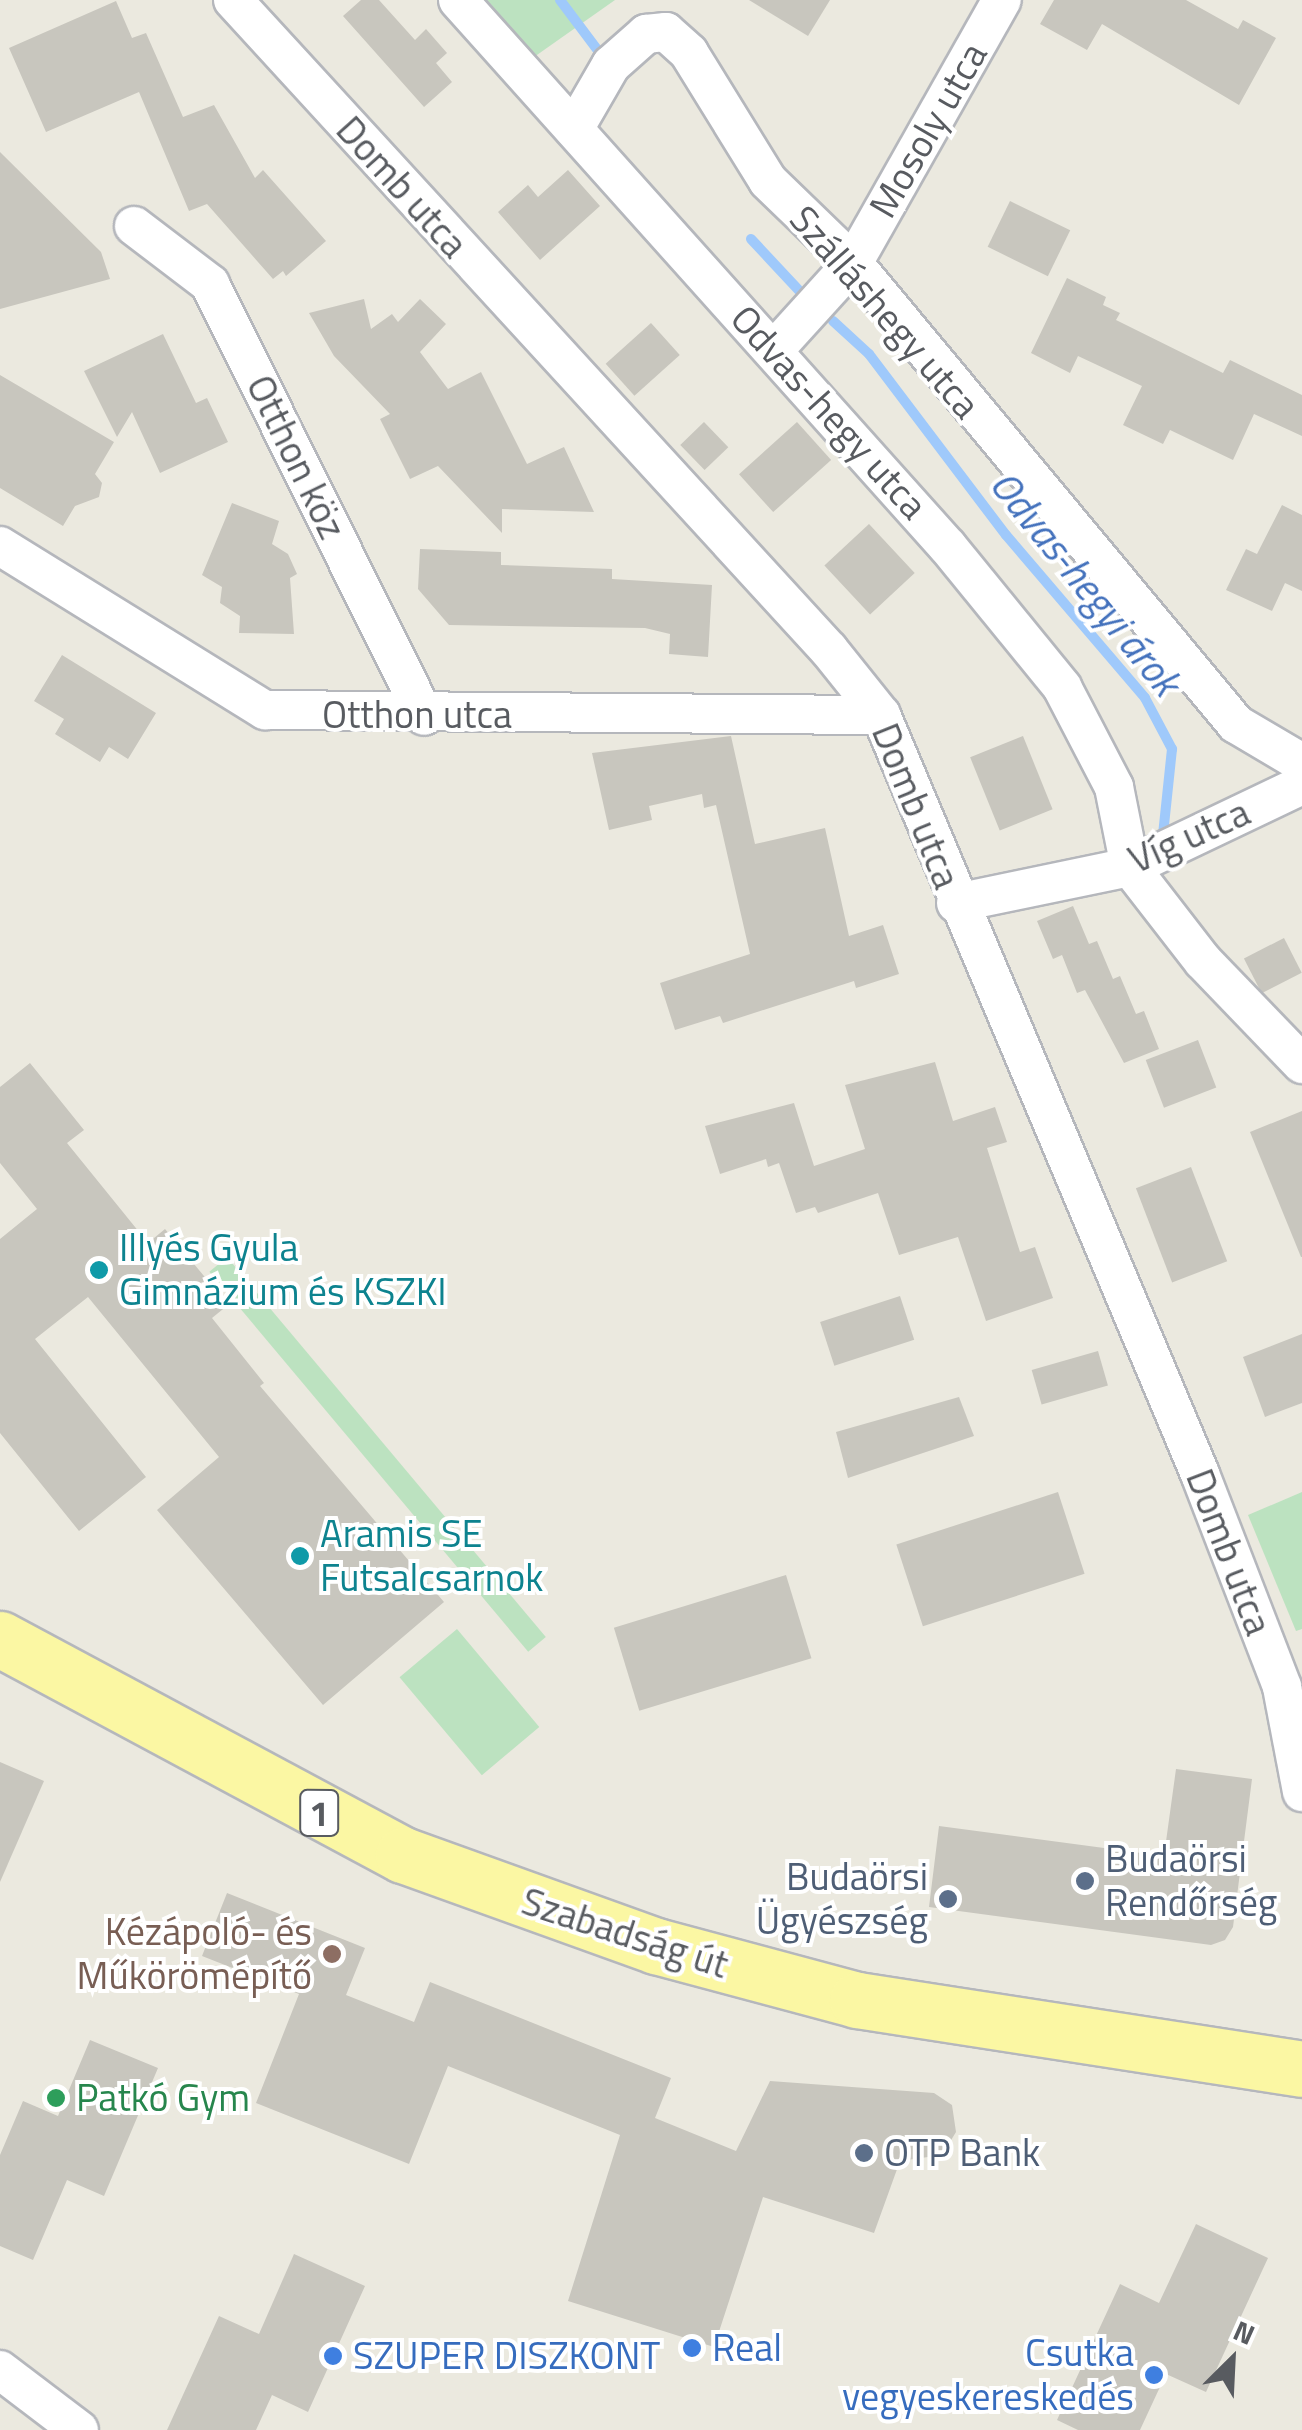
<!DOCTYPE html>
<html>
<head>
<meta charset="utf-8">
<style>
	body { margin:0 }
	#map { position:relative; width:1302px; height:2430px; overflow:hidden; background:#ebe9df; font-family:"Titillium Web",sans-serif }
	div>[style] { position:absolute }
	.green>* { inset:0; background:#bce2c0; transform-origin:0 0 }
	.stream>* { height:10px; margin:-5px; padding:0 5px; transform-origin:5px; border-radius:5px; background:#9fc9fb }
	.building>* { inset:0; background:#c8c6be; transform-origin:0 0 }
	.roads { filter:drop-shadow(2px 0 #b5b7bc) drop-shadow(-2px 0 #b5b7bc) drop-shadow(0 2px #b5b7bc) drop-shadow(0 -2px #b5b7bc) }
	.minor>* { height:38px; margin:-19px; padding:0 19px; transform-origin:19px; border-radius:19px; background:#fff }
	.primary>* { height:55px; margin:-27.5px; padding:0 27.5px; transform-origin:27.5px; border-radius:27.5px; background:#fbf7a3 }
	.dots>* { width:28px; height:28px; translate:-50% -50%; box-sizing:border-box; border:5px solid #fff; border-radius:50% }
	span { translate:-50% -50%; white-space:nowrap; text-align:center; line-height:1.15; -webkit-text-stroke:8px #fff; paint-order:stroke }
	.shield-label span { padding:2px 8px; background:#fff; border:2px solid; border-radius:8px; -webkit-text-stroke-width:0 }
	.shield-label { font-size:35px; color:#585b60; font-weight:700 }
	.street-label { font-size:38px; color:#585b60 }
	.culture-label { font-size:38px; color:#0d838f }
	.left { translate:0 -50%; text-align:left }
	.service-label { font-size:38px; color:#4e5e75 }
	.right { translate:-100% -50%; text-align:right }
	.education-label { font-size:38px; color:#785e54 }
	.leisure-label { font-size:38px; color:#27864d }
	.shop-label { font-size:38px; color:#366cbe }
	.water-label { font-size:40px; color:#4371bc; font-style:italic }
	.north { position:absolute; left:1182px; top:2310px; width:100px; height:100px; -webkit-text-stroke:8px #fff; paint-order:stroke; rotate:24deg; font-size:28px; font-weight:700; line-height:40px; text-align:center; color:#585b60 }
	.north::after { content:''; display:block; margin:auto; width:35px; height:45px; background:#585b60; clip-path:polygon(50% 0,100% 100%,50% 72%,0 100%) }
</style>
</head>
<body>
<div id="map">
	<div class="green">
		<i style="clip-path:polygon(458px 0,615px 0,517px 69px)"></i>
		<i style="left:227px;top:1257px;width:496px;height:23px;rotate:50deg"></i>
		<i style="clip-path:polygon(1302px 1492px,1302px 1629px,1296px 1631px,1248px 1515px)"></i>
		<i style="left:457px;top:1629px;width:128px;height:75px;rotate:50deg"></i>
	</div>
	<div class="stream">
		<i style="left:560px;top:0;width:70px;rotate:53.1deg"></i>
		<i style="left:751px;top:239px;width:79px;rotate:47deg"></i>
		<i style="left:833px;top:321px;width:49px;rotate:42.5deg"></i>
		<i style="left:869px;top:354px;width:227px;rotate:52.9deg"></i>
		<i style="left:1006px;top:535px;width:214px;rotate:49.5deg"></i>
		<i style="left:1145px;top:698px;width:58px;rotate:62.1deg"></i>
		<i style="left:1172px;top:749px;width:96px;rotate:96deg"></i>
	</div>
	<div class="building">
		<i style="clip-path:polygon(361px 0,379px 0,415px 40px,426px 29px,447px 53px,436px 63px,452px 82px,424px 107px,343px 16px)"></i>
		<i style="clip-path:polygon(749px 0,830px 0,808px 36px)"></i>
		<i style="clip-path:polygon(1054px 0,1186px 0,1238px 29px,1243px 20px,1276px 38px,1239px 105px,1102px 24px,1087px 50px,1040px 24px)"></i>
		<i style="clip-path:polygon(116px 1px,132px 38px,146px 33px,183px 117px,214px 105px,255px 178px,263px 170px,326px 241px,286px 276px,283px 271px,273px 279px,207px 204px,189px 211px,139px 92px,46px 132px,9px 48px)"></i>
		<i style="clip-path:polygon(0 152px,101px 252px,110px 279px,0 309px)"></i>
		<i style="clip-path:polygon(568px 170px,600px 206px,540px 260px,498px 212px,528px 185px,538px 197px)"></i>
		<i style="left:1010px;top:201px;width:67px;height:51px;rotate:26deg"></i>
		<i style="clip-path:polygon(1067px 278px,1106px 297px,1103px 305px,1120px 313px,1116px 320px,1223px 373px,1230px 360px,1302px 395px,1302px 436px,1254px 414px,1233px 460px,1170px 430px,1163px 444px,1123px 425px,1142px 386px,1078px 356px,1070px 373px,1031px 353px)"></i>
		<i style="clip-path:polygon(364px 299px,371px 329px,392px 314px,398px 322px,420px 299px,446px 324px,420px 352px,448px 389px,481px 372px,527px 464px,564px 447px,594px 512px,502px 509px,502px 533px,438px 466px,410px 479px,380px 419px,390px 414px,334px 356px,309px 313px)"></i>
		<i style="left:651px;top:323px;width:43px;height:61px;rotate:48deg"></i>
		<i style="clip-path:polygon(163px 334px,196px 403px,207px 398px,228px 442px,160px 473px,132px 412px,117px 437px,84px 371px)"></i>
		<i style="clip-path:polygon(0 375px,114px 442px,95px 474px,102px 483px,99px 497px,75px 506px,63px 526px,0 488px)"></i>
		<i style="left:704px;top:422px;width:35px;height:33px;rotate:46deg"></i>
		<i style="left:797px;top:422px;width:51px;height:78px;rotate:48deg"></i>
		<i style="clip-path:polygon(232px 503px,279px 521px,272px 544px,288px 554px,297px 574px,290px 578px,294px 634px,239px 633px,240px 616px,220px 603px,222px 587px,202px 575px)"></i>
		<i style="clip-path:polygon(1282px 505px,1302px 515px,1302px 591px,1285px 583px,1272px 611px,1226px 590px,1246px 549px,1257px 554px)"></i>
		<i style="left:869px;top:524px;width:67px;height:61px;rotate:47deg"></i>
		<i style="clip-path:polygon(420px 549px,501px 552px,501px 565px,612px 569px,612px 579px,712px 585px,708px 657px,669px 654px,670px 634px,645px 628px,449px 625px,418px 589px)"></i>
		<i style="clip-path:polygon(62px 655px,156px 713px,128px 759px,109px 747px,100px 762px,55px 734px,64px 719px,34px 701px)"></i>
		<i style="clip-path:polygon(731px 736px,755px 844px,825px 828px,849px 936px,883px 925px,899px 974px,856px 988px,854px 981px,723px 1023px,720px 1016px,675px 1030px,660px 983px,750px 954px,716px 805px,704px 808px,702px 794px,649px 806px,652px 820px,609px 830px,592px 753px)"></i>
		<i style="left:1023px;top:736px;width:79px;height:57px;rotate:68deg"></i>
		<i style="clip-path:polygon(1073px 906px,1089px 944px,1097px 941px,1113px 979px,1120px 976px,1136px 1014px,1144px 1011px,1159px 1049px,1124px 1063px,1085px 990px,1077px 993px,1062px 955px,1053px 959px,1037px 921px)"></i>
		<i style="left:1284px;top:938px;width:39px;height:45px;rotate:63deg"></i>
		<i style="left:1198px;top:1040px;width:51px;height:56px;rotate:69deg"></i>
		<i style="clip-path:polygon(935px 1062px,953px 1121px,995px 1107px,1007px 1142px,987px 1148px,1020px 1252px,1035px 1247px,1053px 1298px,986px 1321px,958px 1237px,899px 1255px,878px 1193px,818px 1213px,815px 1207px,796px 1213px,779px 1163px,768px 1167px,766px 1159px,720px 1174px,705px 1126px,794px 1103px,814px 1166px,865px 1149px,845px 1085px)"></i>
		<i style="clip-path:polygon(30px 1063px,84px 1130px,67px 1143px,148px 1243px,165px 1229px,228px 1305px,212px 1318px,264px 1383px,260px 1386px,444px 1602px,323px 1705px,157px 1510px,219px 1457px,88px 1297px,35px 1339px,146px 1477px,79px 1531px,0 1433px,0 1239px,37px 1209px,0 1163px,0 1087px)"></i>
		<i style="clip-path:polygon(1302px 1111px,1302px 1257px,1301px 1257px,1250px 1132px)"></i>
		<i style="left:1191px;top:1167px;width:101px;height:59px;rotate:69deg"></i>
		<i style="left:900px;top:1296px;width:46px;height:84px;rotate:72deg"></i>
		<i style="clip-path:polygon(1302px 1334px,1302px 1403px,1265px 1417px,1243px 1357px)"></i>
		<i style="left:1098px;top:1351px;width:36px;height:69px;rotate:74deg"></i>
		<i style="clip-path:polygon(959px 1397px,974px 1436px,848px 1478px,836px 1432px)"></i>
		<i style="left:1058px;top:1492px;width:86px;height:170px;rotate:72deg"></i>
		<i style="left:786px;top:1575px;width:87px;height:180px;rotate:73deg"></i>
		<i style="clip-path:polygon(0 1762px,44px 1781px,0 1882px)"></i>
		<i style="clip-path:polygon(1176px 1769px,1252px 1779px,1233px 1927px,1225px 1940px,1211px 1945px,929px 1907px,939px 1826px,1164px 1856px)"></i>
		<i style="clip-path:polygon(227px 1893px,365px 1948px,346px 1995px,414px 2022px,430px 1982px,671px 2078px,655px 2118px,736px 2151px,770px 2081px,934px 2093px,952px 2105px,956px 2132px,942px 2155px,900px 2161px,874px 2233px,763px 2197px,714px 2347px,568px 2301px,620px 2135px,448px 2066px,409px 2164px,256px 2103px,299px 1994px,202px 1956px)"></i>
		<i style="clip-path:polygon(90px 2040px,158px 2068px,104px 2196px,67px 2180px,33px 2260px,0 2246px,0 2155px,23px 2101px,58px 2116px)"></i>
		<i style="clip-path:polygon(1196px 2224px,1268px 2258px,1206px 2392px,1166px 2374px,1140px 2430px,1078px 2430px,1057px 2420px,1120px 2284px,1159px 2303px)"></i>
		<i style="clip-path:polygon(294px 2254px,365px 2286px,308px 2412px,272px 2395px,256px 2430px,167px 2430px,219px 2316px,259px 2334px)"></i>
	</div>
	<div class="roads">
		<div class="minor">
			<i style="left:233px;top:0;width:882px;rotate:47.48deg"></i>
			<i style="left:829px;top:650px;width:83px;rotate:51.3deg"></i>
			<i style="left:881px;top:715px;width:823px;rotate:67.2deg"></i>
			<i style="left:1200px;top:1474px;width:228px;rotate:68.9deg"></i>
			<i style="left:1282px;top:1687px;width:107px;rotate:79.2deg"></i>
			<i style="left:458px;top:0;width:734px;rotate:48.15deg"></i>
			<i style="left:948px;top:547px;width:181px;rotate:50.8deg"></i>
			<i style="left:1062px;top:687px;width:113px;rotate:62.5deg"></i>
			<i style="left:1114px;top:787px;width:82px;rotate:78.7deg"></i>
			<i style="left:1130px;top:867px;width:119px;rotate:52.2deg"></i>
			<i style="left:1203px;top:961px;width:143px;rotate:46.1deg"></i>
			<i style="left:574px;top:129px;width:74px;rotate:-60deg"></i>
			<i style="left:611px;top:65px;width:47px;rotate:-41.5deg"></i>
			<i style="left:646px;top:34px;width:20px;rotate:-6deg"></i>
			<i style="left:666px;top:32px;width:31px;rotate:42deg"></i>
			<i style="left:689px;top:53px;width:150px;rotate:58.3deg"></i>
			<i style="left:768px;top:181px;width:118px;rotate:44deg"></i>
			<i style="left:853px;top:263px;width:599px;rotate:50.28deg"></i>
			<i style="left:1236px;top:724px;width:77px;rotate:30.6deg"></i>
			<i style="left:134px;top:226px;width:96px;rotate:37.3deg"></i>
			<i style="left:210px;top:284px;width:482px;rotate:63.6deg"></i>
			<i style="left:774px;top:350px;width:118px;rotate:-47.8deg"></i>
			<i style="left:853px;top:263px;width:302px;rotate:-60.5deg"></i>
			<i style="left:0;top:546px;width:312px;rotate:31.8deg"></i>
			<i style="left:265px;top:710px;width:616px;rotate:0.47deg"></i>
			<i style="left:956px;top:903px;width:178px;rotate:-11.7deg"></i>
			<i style="left:1130px;top:867px;width:191px;rotate:-25.5deg"></i>
			<i style="left:0;top:2370px;width:99px;rotate:37.2deg"></i>
		</div>
		<div class="primary">
			<i style="left:0;top:1639px;width:457px;rotate:28.2deg"></i>
			<i style="left:403px;top:1855px;width:269px;rotate:19.8deg"></i>
			<i style="left:656px;top:1946px;width:208px;rotate:15deg"></i>
			<i style="left:857px;top:2000px;width:450px;rotate:8.8deg"></i>
		</div>
	</div>
	<div class="dots">
		<i style="left:99px;top:1270px;background:#0f9aa8"></i>
		<i style="left:300px;top:1556px;background:#0f9aa8"></i>
		<i style="left:1085px;top:1881px;background:#5c6f8a"></i>
		<i style="left:948px;top:1899px;background:#5c6f8a"></i>
		<i style="left:332px;top:1954px;background:#8d6e63"></i>
		<i style="left:56px;top:2098px;background:#2e9e5b"></i>
		<i style="left:864px;top:2153px;background:#5c6f8a"></i>
		<i style="left:692px;top:2348px;background:#3f7fe0"></i>
		<i style="left:333px;top:2356px;background:#3f7fe0"></i>
		<i style="left:1154px;top:2375px;background:#3f7fe0"></i>
	</div>
	<div class="shield-label">
		<span style="left:319px;top:1813px">1</span>
	</div>
	<div class="street-label">
		<span style="left:928px;top:130px;rotate:-60deg">Mosoly utca</span>
		<span style="left:402px;top:187px;rotate:48deg">Domb utca</span>
		<span style="left:885px;top:312px;rotate:49deg">Szálláshegy utca</span>
		<span style="left:829px;top:412px;rotate:48deg">Odvas-hegy utca</span>
		<span style="left:296px;top:457px;rotate:64deg">Otthon köz</span>
		<span style="left:417px;top:715px">Otthon utca</span>
		<span style="left:916px;top:806px;rotate:68deg">Domb utca</span>
		<span style="left:1189px;top:836px;rotate:-24deg">Víg utca</span>
		<span style="left:1229px;top:1552px;rotate:69deg">Domb utca</span>
		<span style="left:625px;top:1933px;rotate:18deg">Szabadság út</span>
	</div>
	<div class="culture-label">
		<span class="left" style="left:119px;top:1270px">Illyés Gyula<br>Gimnázium és KSZKI</span>
		<span class="left" style="left:320px;top:1556px">Aramis SE<br>Futsalcsarnok</span>
	</div>
	<div class="service-label">
		<span class="left" style="left:1105px;top:1881px">Budaörsi<br>Rendőrség</span>
		<span class="right" style="left:928px;top:1899px">Budaörsi<br>Ügyészség</span>
		<span class="left" style="left:884px;top:2153px">OTP Bank</span>
	</div>
	<div class="education-label">
		<span class="right" style="left:312px;top:1954px">Kézápoló- és<br>Műkörömépítő</span>
	</div>
	<div class="leisure-label">
		<span class="left" style="left:76px;top:2098px">Patkó Gym</span>
	</div>
	<div class="shop-label">
		<span class="left" style="left:712px;top:2348px">Real</span>
		<span class="right" style="left:1134px;top:2375px">Csutka<br>vegyeskereskedés</span>
		<span class="left" style="left:353px;top:2356px">SZUPER DISZKONT</span>
	</div>
	<div class="water-label">
		<span style="left:1085px;top:583px;rotate:51deg">Odvas-hegyi árok</span>
	</div>
	<div class="north">N</div>
</div>
</body>
</html>
